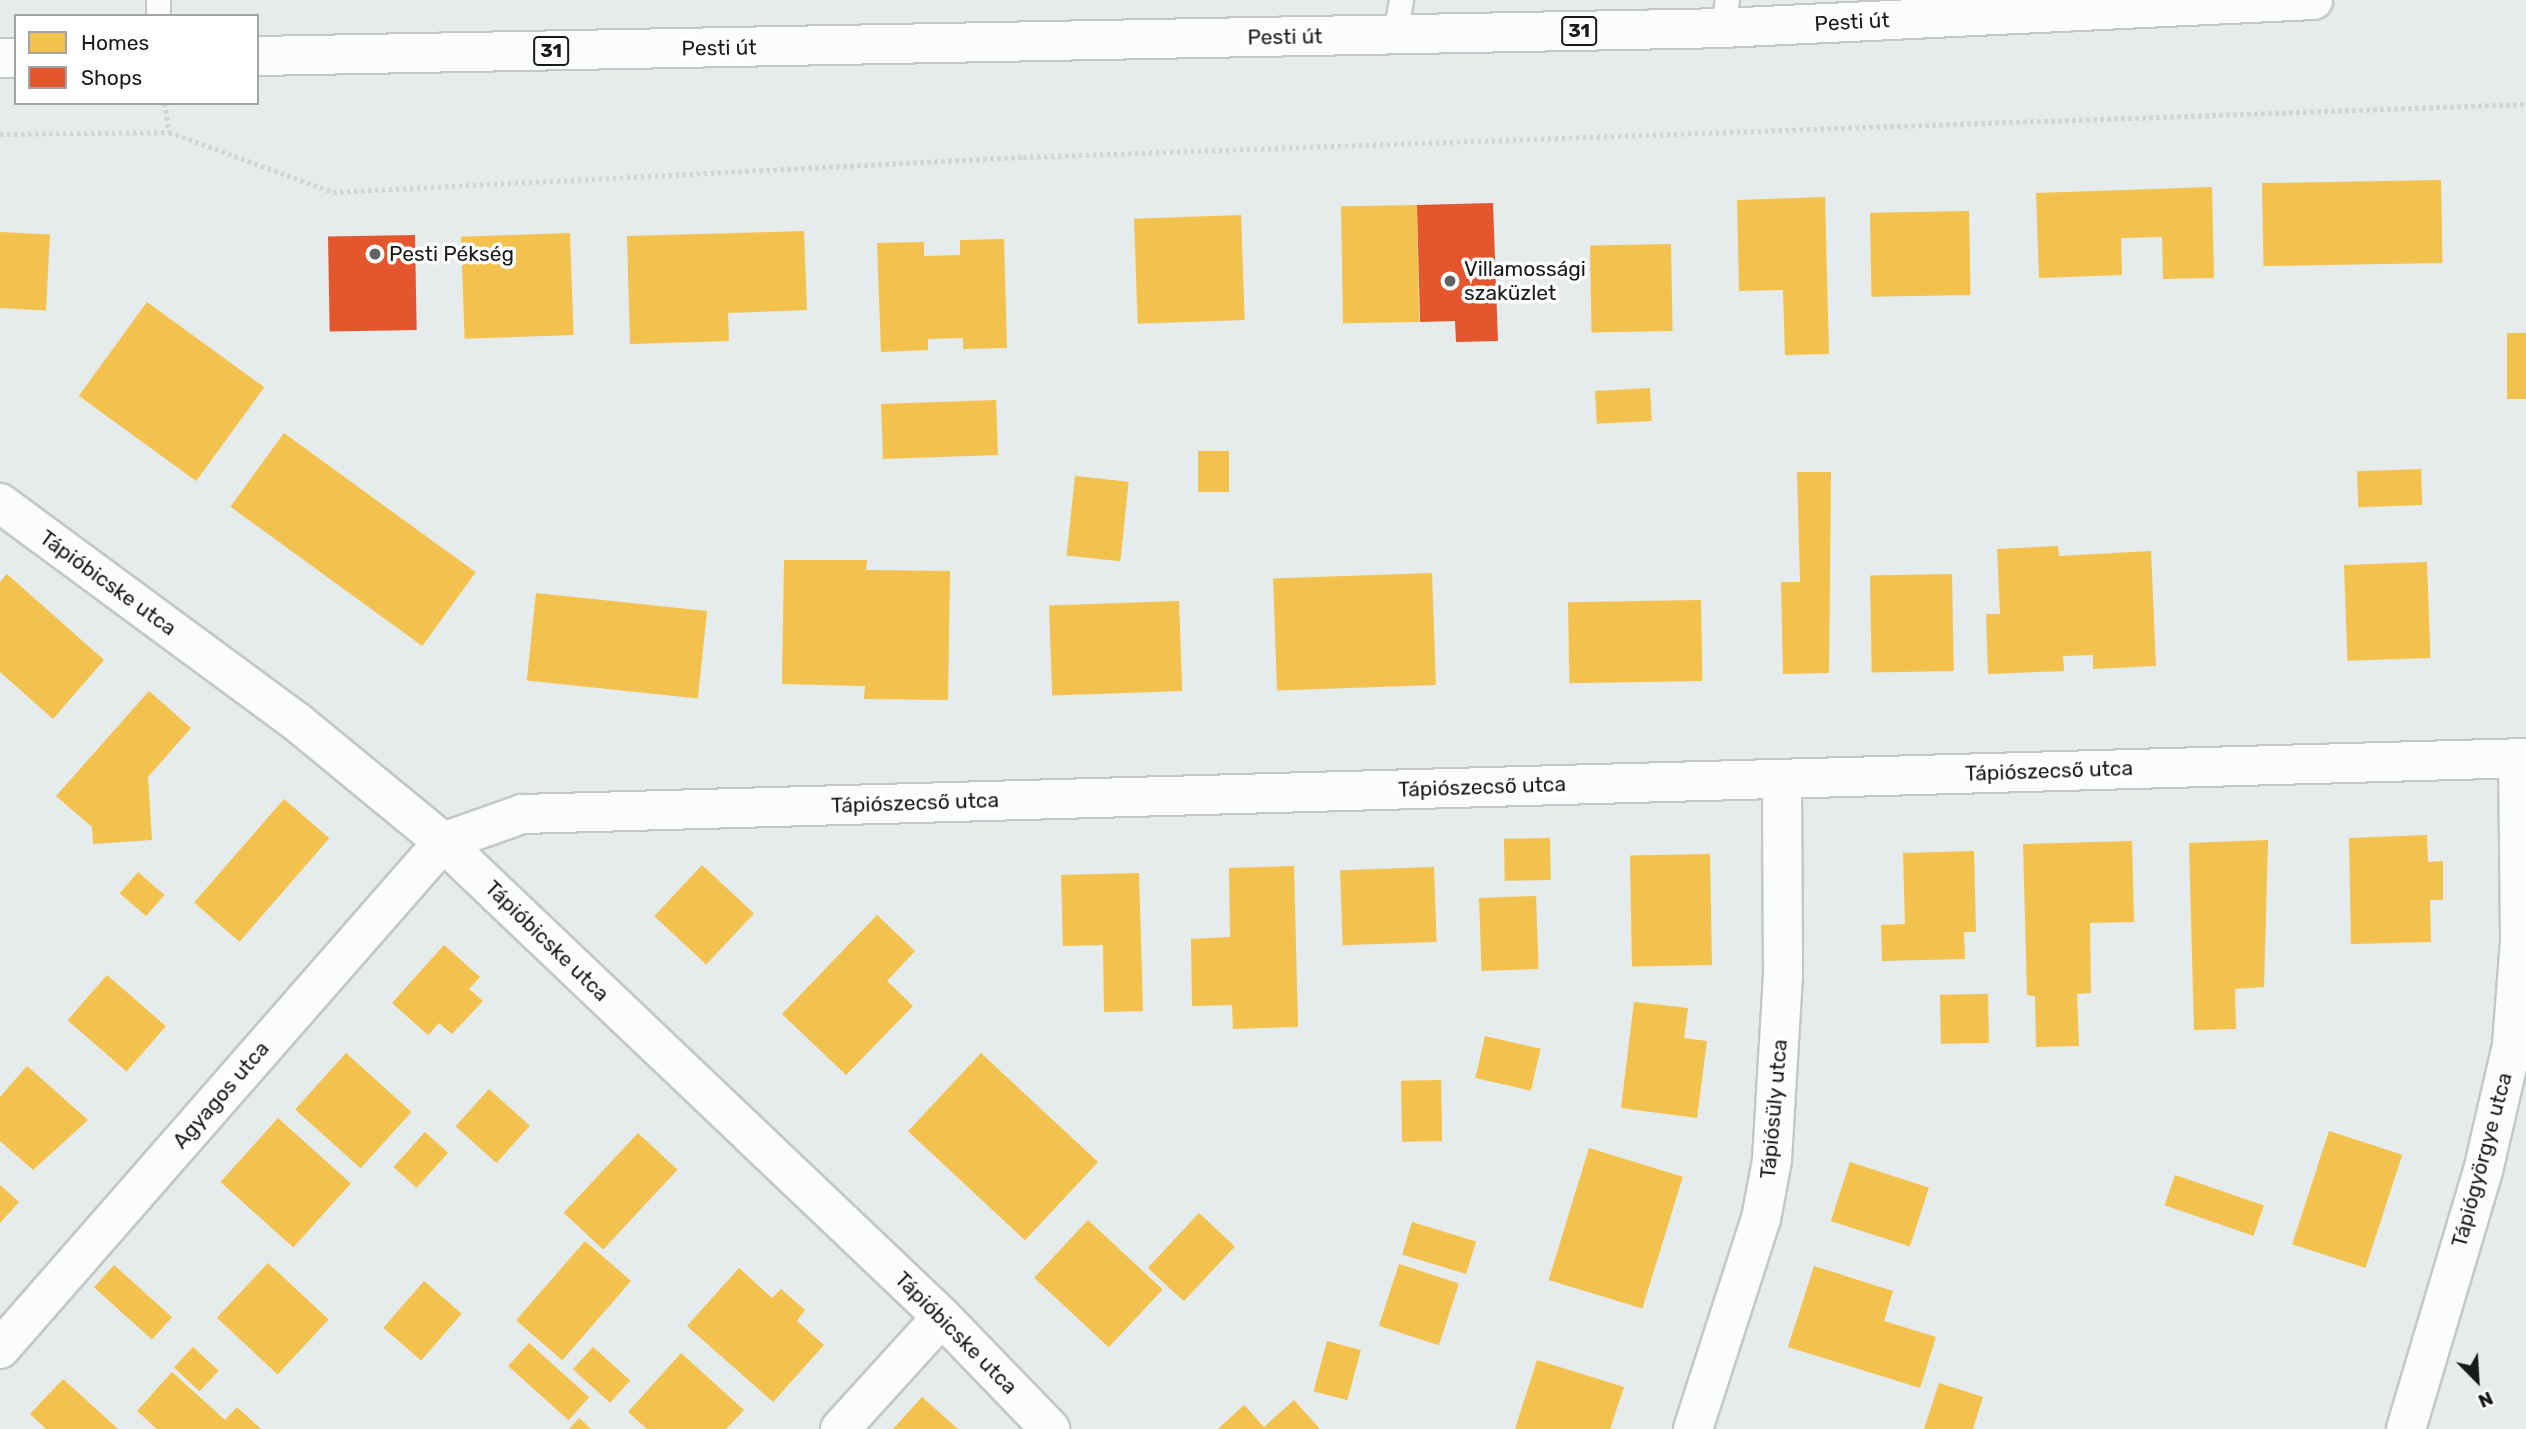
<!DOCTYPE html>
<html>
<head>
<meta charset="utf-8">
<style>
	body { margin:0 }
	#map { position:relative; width:2526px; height:1429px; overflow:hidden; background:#e6ebeb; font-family:Rubik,sans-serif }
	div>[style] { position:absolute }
	.homes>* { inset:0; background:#f2c14e; transform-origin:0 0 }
	.shops>* { inset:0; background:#e4572e; transform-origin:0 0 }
	.path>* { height:4.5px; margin-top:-2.25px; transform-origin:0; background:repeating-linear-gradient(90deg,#d3d5d5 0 3.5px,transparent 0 7px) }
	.roads { filter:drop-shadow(2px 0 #c3c7c8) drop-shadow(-2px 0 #c3c7c8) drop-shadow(0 2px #c3c7c8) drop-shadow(0 -2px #c3c7c8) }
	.service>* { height:23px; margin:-11.5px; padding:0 11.5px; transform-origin:11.5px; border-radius:11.5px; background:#fbfcfc }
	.minor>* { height:38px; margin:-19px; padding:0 19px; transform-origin:19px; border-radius:19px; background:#fbfcfc }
	.primary>* { height:38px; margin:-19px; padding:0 19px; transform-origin:19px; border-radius:19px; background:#fbfcfc }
	.dots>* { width:19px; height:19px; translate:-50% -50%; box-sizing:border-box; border:4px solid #fff; border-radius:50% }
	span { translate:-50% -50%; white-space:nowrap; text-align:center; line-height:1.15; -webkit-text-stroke:7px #fff; paint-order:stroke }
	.shield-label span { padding:2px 5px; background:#fff; border:2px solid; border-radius:5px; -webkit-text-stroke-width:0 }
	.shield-label { font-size:19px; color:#171a1a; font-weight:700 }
	.street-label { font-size:21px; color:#171a1a }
	.poi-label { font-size:21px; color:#171a1a }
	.left { translate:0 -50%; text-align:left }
	.legend { position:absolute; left:14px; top:14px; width:245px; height:91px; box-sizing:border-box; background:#fff; border:2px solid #a2a3a3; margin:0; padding:9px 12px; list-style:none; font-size:21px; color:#171a1a }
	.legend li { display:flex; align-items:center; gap:14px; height:35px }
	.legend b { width:35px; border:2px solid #a2a3a3 }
	.north { position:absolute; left:2442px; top:1345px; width:70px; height:70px; -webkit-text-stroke:5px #fff; paint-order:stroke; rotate:156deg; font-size:19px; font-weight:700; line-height:28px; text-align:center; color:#171a1a }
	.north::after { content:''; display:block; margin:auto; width:24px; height:32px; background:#171a1a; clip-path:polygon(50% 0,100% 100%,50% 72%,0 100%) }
</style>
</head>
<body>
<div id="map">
	<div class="homes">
		<i style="left:2441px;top:180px;width:83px;height:179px;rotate:89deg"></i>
		<i style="clip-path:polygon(2212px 187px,2214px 278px,2163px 279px,2162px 237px,2121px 238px,2122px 275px,2039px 278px,2036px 193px)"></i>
		<i style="clip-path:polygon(1825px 197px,1829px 354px,1785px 355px,1783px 290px,1739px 291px,1737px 200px)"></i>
		<i style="left:1417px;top:205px;width:117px;height:76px;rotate:89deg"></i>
		<i style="left:1969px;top:211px;width:84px;height:99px;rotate:89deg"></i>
		<i style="left:1241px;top:215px;width:105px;height:107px;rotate:88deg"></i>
		<i style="clip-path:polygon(804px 231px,807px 310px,728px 313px,729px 341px,630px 344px,627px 236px)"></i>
		<i style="left:0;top:232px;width:50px;height:76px;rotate:3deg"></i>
		<i style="left:570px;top:233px;width:102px;height:109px;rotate:88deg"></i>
		<i style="clip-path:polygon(1004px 239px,1007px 348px,963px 349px,963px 338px,928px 339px,928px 350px,881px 352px,877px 243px,924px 242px,924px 256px,960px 255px,960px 240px)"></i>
		<i style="left:1671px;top:244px;width:87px;height:81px;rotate:89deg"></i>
		<i style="left:147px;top:302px;width:145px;height:116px;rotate:36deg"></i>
		<i style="left:2526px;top:333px;width:66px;height:19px;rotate:90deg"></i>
		<i style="left:1650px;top:388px;width:33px;height:55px;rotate:87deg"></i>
		<i style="left:996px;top:400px;width:55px;height:115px;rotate:88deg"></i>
		<i style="left:284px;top:433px;width:237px;height:91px;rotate:36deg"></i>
		<i style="left:1198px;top:451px;width:31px;height:41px"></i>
		<i style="left:2421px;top:469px;width:36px;height:64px;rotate:88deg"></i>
		<i style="clip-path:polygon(1797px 472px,1831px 472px,1829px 673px,1783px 674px,1781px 582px,1800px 582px)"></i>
		<i style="left:1075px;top:476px;width:54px;height:80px;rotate:6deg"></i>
		<i style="clip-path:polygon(2058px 546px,2059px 556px,2151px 551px,2156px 666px,2093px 669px,2093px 655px,2063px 656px,2064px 671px,1988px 674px,1986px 614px,2000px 614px,1997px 549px)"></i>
		<i style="clip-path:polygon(784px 560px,867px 560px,866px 570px,950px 571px,948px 700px,864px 699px,865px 686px,782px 684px)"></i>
		<i style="left:2427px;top:562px;width:96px;height:83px;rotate:88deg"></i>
		<i style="left:1432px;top:573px;width:112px;height:159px;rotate:88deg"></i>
		<i style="clip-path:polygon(7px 574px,104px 660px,53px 719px,0 672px,0 582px)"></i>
		<i style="left:1952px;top:574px;width:97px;height:82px;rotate:89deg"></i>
		<i style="left:536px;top:593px;width:172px;height:88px;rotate:6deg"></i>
		<i style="left:1701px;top:600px;width:81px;height:133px;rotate:89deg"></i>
		<i style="left:1179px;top:601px;width:90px;height:130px;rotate:88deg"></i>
		<i style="clip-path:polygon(149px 691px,191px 728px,148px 777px,152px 840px,93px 844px,92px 827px,56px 796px)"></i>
		<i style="left:284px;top:799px;width:60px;height:137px;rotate:41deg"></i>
		<i style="clip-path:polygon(2427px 835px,2428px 862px,2443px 861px,2443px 900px,2430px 900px,2431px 942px,2351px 944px,2349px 838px)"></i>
		<i style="left:1550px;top:838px;width:42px;height:46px;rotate:89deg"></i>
		<i style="clip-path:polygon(2268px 840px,2264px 987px,2235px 989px,2236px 1029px,2194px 1030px,2189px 843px)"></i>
		<i style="clip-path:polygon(2132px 841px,2134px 922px,2090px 923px,2091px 993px,2077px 994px,2079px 1046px,2036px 1047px,2035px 996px,2027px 995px,2023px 844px)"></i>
		<i style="clip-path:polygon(1974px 851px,1976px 932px,1964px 932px,1965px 959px,1882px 961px,1881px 925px,1905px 924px,1903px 853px)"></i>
		<i style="left:1710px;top:854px;width:111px;height:80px;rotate:89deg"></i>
		<i style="left:702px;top:865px;width:71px;height:70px;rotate:43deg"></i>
		<i style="clip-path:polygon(1294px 866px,1298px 1027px,1233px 1029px,1232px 1005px,1192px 1006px,1191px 939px,1230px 937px,1229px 868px)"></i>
		<i style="left:1434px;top:867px;width:75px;height:94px;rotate:88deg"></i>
		<i style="left:138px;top:872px;width:35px;height:28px;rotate:41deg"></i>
		<i style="clip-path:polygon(1139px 873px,1143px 1011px,1104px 1012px,1103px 945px,1063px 946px,1061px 875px)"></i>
		<i style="left:1536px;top:896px;width:73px;height:57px;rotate:88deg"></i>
		<i style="clip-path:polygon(877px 915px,915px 951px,887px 981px,913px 1006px,846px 1075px,782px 1014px)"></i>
		<i style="clip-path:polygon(444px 945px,480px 977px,469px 989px,483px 1001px,452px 1034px,439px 1023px,428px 1035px,392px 1003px)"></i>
		<i style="left:107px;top:975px;width:78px;height:60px;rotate:41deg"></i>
		<i style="left:1988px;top:994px;width:49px;height:48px;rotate:89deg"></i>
		<i style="clip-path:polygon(1634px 1002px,1688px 1008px,1684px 1038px,1707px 1041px,1697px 1118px,1621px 1108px)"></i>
		<i style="left:1485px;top:1036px;width:57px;height:43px;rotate:13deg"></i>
		<i style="left:346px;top:1053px;width:88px;height:76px;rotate:42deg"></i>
		<i style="left:981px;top:1053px;width:160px;height:107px;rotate:43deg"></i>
		<i style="clip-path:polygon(27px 1066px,88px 1120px,33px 1170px,0 1141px,0 1097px)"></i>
		<i style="left:1441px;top:1080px;width:61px;height:40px;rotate:89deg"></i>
		<i style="left:489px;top:1089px;width:55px;height:50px;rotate:42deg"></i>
		<i style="left:278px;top:1118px;width:98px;height:86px;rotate:42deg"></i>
		<i style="left:2329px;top:1131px;width:77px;height:119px;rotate:18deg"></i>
		<i style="left:425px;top:1132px;width:31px;height:47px;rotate:42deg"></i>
		<i style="left:638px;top:1133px;width:54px;height:109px;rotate:43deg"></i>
		<i style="left:1589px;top:1148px;width:98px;height:138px;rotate:17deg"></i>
		<i style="left:1850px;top:1162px;width:83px;height:62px;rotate:18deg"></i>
		<i style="left:2175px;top:1175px;width:94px;height:32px;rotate:19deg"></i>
		<i style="clip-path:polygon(0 1185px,19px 1202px,0 1223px)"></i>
		<i style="left:1199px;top:1213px;width:49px;height:75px;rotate:43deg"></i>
		<i style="left:1088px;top:1220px;width:102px;height:79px;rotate:43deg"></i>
		<i style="left:1412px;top:1222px;width:67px;height:34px;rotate:17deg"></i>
		<i style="left:585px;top:1241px;width:61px;height:105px;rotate:41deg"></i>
		<i style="left:268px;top:1263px;width:83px;height:75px;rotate:43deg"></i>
		<i style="left:1399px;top:1264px;width:63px;height:65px;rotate:18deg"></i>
		<i style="left:114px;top:1265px;width:78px;height:30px;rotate:42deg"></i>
		<i style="clip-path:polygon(1814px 1266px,1893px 1291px,1884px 1321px,1936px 1337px,1920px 1388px,1788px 1347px)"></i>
		<i style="clip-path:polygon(739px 1268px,772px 1298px,781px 1289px,805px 1310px,797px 1321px,824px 1345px,773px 1402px,687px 1326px)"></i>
		<i style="left:424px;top:1281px;width:50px;height:62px;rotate:41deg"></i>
		<i style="left:1327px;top:1341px;width:35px;height:52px;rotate:15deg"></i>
		<i style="left:529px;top:1343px;width:81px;height:31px;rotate:42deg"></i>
		<i style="left:193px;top:1347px;width:35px;height:28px;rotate:43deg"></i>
		<i style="left:593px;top:1347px;width:50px;height:30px;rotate:42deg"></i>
		<i style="clip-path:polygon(681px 1353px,744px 1410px,726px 1429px,647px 1429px,628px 1412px)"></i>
		<i style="clip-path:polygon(1537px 1360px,1624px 1387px,1610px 1429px,1515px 1429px)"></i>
		<i style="clip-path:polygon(172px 1372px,225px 1420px,237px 1407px,261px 1429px,157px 1429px,137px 1411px)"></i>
		<i style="clip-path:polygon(63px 1379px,118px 1429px,46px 1429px,30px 1414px)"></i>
		<i style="clip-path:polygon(1939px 1383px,1983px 1397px,1973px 1429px,1924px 1429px)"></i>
		<i style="clip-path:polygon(922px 1397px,958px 1429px,893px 1429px)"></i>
		<i style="clip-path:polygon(1294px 1400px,1320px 1429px,1218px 1429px,1244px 1405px,1264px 1427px)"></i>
		<i style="clip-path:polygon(579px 1418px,591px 1429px,569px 1429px)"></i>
	</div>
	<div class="shops">
		<i style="clip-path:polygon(1493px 203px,1498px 341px,1456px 342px,1455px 321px,1420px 322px,1417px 205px)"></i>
		<i style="left:415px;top:235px;width:95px;height:87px;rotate:89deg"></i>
	</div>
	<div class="path">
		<i style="left:165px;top:103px;width:29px;rotate:82deg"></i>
		<i style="left:169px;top:132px;width:175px;rotate:20.1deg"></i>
		<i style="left:333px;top:192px;width:691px;rotate:-2.9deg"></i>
		<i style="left:1023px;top:157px;width:1504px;rotate:-2.02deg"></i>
		<i style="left:0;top:134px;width:169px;rotate:-0.7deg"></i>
	</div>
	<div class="roads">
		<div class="service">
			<i style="left:158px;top:0;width:16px;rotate:90deg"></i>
			<i style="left:1722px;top:28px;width:28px;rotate:-80deg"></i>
			<i style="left:1395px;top:34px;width:35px;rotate:-80deg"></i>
		</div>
		<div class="minor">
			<i style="left:0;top:503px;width:369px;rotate:36.4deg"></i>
			<i style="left:297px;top:722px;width:189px;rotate:39.4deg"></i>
			<i style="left:443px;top:842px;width:689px;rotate:43.59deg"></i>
			<i style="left:942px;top:1317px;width:156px;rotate:46deg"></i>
			<i style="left:0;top:1349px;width:673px;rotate:-48.85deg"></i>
			<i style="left:443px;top:842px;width:84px;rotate:-19.5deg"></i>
			<i style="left:522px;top:814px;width:2005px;rotate:-1.6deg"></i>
			<i style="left:840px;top:1429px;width:151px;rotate:-47.7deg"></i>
			<i style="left:1693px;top:1429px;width:221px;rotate:-72.1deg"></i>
			<i style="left:1761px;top:1219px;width:60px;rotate:-79.4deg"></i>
			<i style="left:1772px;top:1160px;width:184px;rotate:-86.6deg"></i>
			<i style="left:1783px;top:976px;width:197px;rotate:-90.3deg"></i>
			<i style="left:2406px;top:1429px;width:269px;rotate:-73.4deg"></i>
			<i style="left:2483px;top:1171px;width:129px;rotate:-77deg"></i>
			<i style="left:2512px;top:1045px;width:105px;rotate:-85.6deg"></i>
			<i style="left:2520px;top:940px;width:181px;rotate:-90.6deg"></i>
		</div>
		<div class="primary">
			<i style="left:257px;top:56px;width:1465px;rotate:-1.09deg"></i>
			<i style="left:1722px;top:28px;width:592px;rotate:-2.71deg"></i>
			<i style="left:0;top:58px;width:16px"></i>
		</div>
	</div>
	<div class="dots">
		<i style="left:375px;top:254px;background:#5f6363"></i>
		<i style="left:1450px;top:281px;background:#5f6363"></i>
	</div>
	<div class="shield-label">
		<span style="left:1579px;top:31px">31</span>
		<span style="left:551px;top:51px">31</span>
	</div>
	<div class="street-label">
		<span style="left:1852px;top:22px;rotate:-3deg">Pesti út</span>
		<span style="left:1285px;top:37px;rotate:-1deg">Pesti út</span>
		<span style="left:719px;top:48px;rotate:-1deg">Pesti út</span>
		<span style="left:108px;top:583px;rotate:36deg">Tápióbicske utca</span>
		<span style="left:2049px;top:771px;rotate:-2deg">Tápiószecső utca</span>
		<span style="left:1482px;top:787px;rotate:-2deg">Tápiószecső utca</span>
		<span style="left:915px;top:803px;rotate:-2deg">Tápiószecső utca</span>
		<span style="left:547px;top:941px;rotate:44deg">Tápióbicske utca</span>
		<span style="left:221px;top:1095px;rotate:-49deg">Agyagos utca</span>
		<span style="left:1774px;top:1109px;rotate:-85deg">Tápiósüly utca</span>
		<span style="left:2482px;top:1160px;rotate:-75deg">Tápiógyörgye utca</span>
		<span style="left:956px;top:1333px;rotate:45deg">Tápióbicske utca</span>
	</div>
	<div class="poi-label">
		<span class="left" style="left:389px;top:254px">Pesti Pékség</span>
		<span class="left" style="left:1464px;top:281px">Villamossági<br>szaküzlet</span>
	</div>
	<ul class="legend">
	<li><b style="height:19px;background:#f2c14e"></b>Homes</li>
	<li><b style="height:19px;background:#e4572e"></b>Shops</li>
	</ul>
	<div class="north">N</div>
</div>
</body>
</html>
